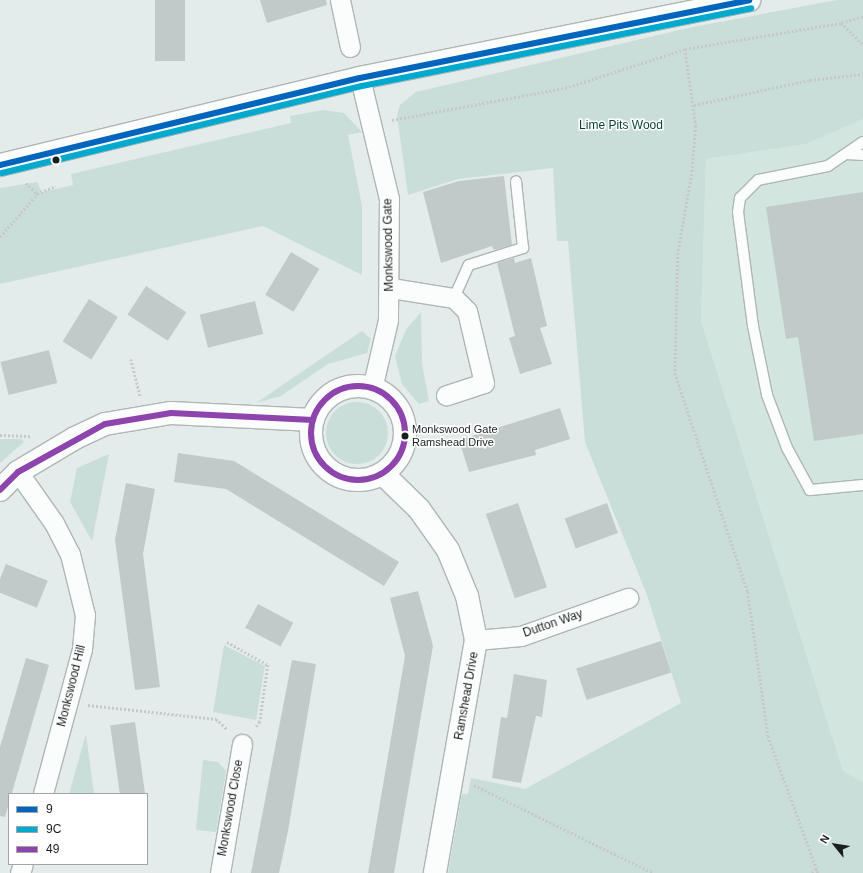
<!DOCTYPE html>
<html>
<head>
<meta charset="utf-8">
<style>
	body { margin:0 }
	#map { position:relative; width:863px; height:873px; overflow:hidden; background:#e3ecea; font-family:Helvetica,sans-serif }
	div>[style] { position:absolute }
	.built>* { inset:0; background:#d2e5df }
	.green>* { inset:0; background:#c9ded8 }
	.round { border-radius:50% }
	.building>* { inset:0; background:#c0cac8; transform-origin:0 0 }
	.path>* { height:2.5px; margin-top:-1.25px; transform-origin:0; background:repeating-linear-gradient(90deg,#c7c9c9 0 2px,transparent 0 4px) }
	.roads { filter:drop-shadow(1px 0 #afb6b5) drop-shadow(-1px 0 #afb6b5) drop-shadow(0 1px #afb6b5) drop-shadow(0 -1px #afb6b5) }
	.lane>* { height:10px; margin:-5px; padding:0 5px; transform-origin:5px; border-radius:5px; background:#fbfcfc }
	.street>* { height:19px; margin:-9.5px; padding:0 9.5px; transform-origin:9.5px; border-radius:9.5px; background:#fbfcfc }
	.secondary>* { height:22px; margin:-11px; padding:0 11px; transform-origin:11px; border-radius:11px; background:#fbfcfc }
	.secondary>.ring { margin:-11px; padding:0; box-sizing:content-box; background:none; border:22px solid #fbfcfc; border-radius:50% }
	.bus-1>* { height:6px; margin:-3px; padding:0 3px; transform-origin:3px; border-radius:3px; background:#0065bd }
	.bus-2>* { height:6px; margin:-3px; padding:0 3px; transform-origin:3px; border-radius:3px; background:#00a9ce }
	.bus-3>* { height:6px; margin:-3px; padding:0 3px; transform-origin:3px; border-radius:3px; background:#8e44ad }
	.bus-3>.ring { margin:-3px; padding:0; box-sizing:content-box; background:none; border:6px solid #8e44ad; border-radius:50% }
	.dots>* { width:11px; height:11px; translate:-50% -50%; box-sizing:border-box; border:2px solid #fff; border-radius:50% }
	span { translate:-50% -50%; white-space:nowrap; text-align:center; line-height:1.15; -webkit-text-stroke:3px #fff; paint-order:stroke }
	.bus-label { font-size:11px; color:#191f1d }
	.left { translate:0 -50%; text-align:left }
	.park-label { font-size:12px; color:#083f35 }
	.street-label { font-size:12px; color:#191f1d }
	.legend { position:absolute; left:8px; top:793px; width:140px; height:72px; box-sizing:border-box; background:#fff; border:1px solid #a3a5a5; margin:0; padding:5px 7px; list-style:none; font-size:12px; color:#191f1d }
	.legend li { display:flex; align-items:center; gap:8px; height:20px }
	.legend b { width:20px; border:1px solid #a3a5a5 }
	.north { position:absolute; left:815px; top:825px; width:40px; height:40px; -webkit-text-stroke:3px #fff; paint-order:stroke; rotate:300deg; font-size:11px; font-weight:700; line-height:16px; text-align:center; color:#191f1d }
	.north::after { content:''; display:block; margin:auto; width:14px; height:18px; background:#191f1d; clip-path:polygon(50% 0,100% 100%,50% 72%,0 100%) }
</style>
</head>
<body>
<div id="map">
	<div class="built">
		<i style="clip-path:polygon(863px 119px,863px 782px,843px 771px,701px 321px,706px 159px,806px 144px)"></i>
	</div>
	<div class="green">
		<i style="clip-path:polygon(837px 0,863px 0,863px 119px,806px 144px,706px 159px,701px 321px,843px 771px,863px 782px,863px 873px,448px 873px,462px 794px,468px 794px,471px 778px,525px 789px,681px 703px,647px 595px,585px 442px,568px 241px,557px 241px,553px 168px,458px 179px,408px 195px,397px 115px,400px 105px,416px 92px,688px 28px)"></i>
		<i style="clip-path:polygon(323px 110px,344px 113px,362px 132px,348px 135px,362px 206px,362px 275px,263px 226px,0 284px,0 188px,37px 182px,42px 192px,73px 185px,71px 174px,291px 123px,290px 116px)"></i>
		<i style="clip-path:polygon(421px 312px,422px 364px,429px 401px,419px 404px,402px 384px,395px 356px,406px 330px)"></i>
		<i style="clip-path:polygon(362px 331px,371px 339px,367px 353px,328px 364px,281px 396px,256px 403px)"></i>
		<i class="round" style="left:326px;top:402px;width:62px;height:62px"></i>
		<i style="clip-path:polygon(0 439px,21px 439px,24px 442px,0 463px)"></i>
		<i style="clip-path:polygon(109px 454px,92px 541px,70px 502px,77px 468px)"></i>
		<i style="clip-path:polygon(224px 645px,265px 666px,256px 720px,213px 712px)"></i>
		<i style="clip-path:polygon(86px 734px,94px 794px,69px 794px)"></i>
		<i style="clip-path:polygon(203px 760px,218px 762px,226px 771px,216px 832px,196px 830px)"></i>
	</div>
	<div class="building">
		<i style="left:155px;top:0;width:30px;height:61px"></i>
		<i style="clip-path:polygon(260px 0,326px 0,327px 5px,267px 23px)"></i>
		<i style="clip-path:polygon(504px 176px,512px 245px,494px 250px,492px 246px,441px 263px,423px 192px,459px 181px)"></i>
		<i style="clip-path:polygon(863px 192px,863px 434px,814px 441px,798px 337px,786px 339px,766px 207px)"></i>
		<i style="left:291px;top:252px;width:33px;height:50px;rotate:31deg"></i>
		<i style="clip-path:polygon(514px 258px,515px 263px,531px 258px,547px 326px,540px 328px,552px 364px,520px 374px,509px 338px,515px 336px,497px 263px)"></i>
		<i style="left:146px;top:286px;width:48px;height:34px;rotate:33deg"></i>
		<i style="left:89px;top:299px;width:34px;height:50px;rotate:32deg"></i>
		<i style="left:255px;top:301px;width:34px;height:57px;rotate:76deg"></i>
		<i style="left:49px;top:350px;width:34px;height:50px;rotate:76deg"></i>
		<i style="clip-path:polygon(560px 408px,570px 439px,535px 450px,536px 455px,469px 472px,459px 440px)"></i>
		<i style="clip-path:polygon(178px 453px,234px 461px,399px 562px,384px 586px,226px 489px,174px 482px)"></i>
		<i style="clip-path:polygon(126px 483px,155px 489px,143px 554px,160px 687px,135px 690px,115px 540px)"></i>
		<i style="left:518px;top:503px;width:89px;height:34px;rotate:71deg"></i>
		<i style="left:607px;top:503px;width:32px;height:45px;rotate:70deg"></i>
		<i style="left:6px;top:564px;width:45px;height:29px;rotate:22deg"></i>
		<i style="clip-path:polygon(418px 591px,433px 646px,394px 873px,368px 873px,405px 656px,390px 598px)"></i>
		<i style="left:258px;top:604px;width:40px;height:27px;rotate:28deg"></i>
		<i style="left:661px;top:641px;width:33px;height:89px;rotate:72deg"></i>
		<i style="clip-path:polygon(26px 658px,49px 665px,5px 817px,0 816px,0 747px)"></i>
		<i style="clip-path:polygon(292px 660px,316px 664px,288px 831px,279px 873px,251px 873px)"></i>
		<i style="clip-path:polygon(514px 674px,547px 680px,542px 717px,536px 716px,521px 783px,492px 778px,501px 717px,507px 718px)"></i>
		<i style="left:135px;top:722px;width:73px;height:25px;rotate:82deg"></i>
	</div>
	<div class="path">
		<i style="left:863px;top:17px;width:23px;rotate:165deg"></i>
		<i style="left:841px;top:23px;width:30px;rotate:44deg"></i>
		<i style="left:685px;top:49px;width:78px;rotate:81.9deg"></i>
		<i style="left:696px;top:126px;width:48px;rotate:94.8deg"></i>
		<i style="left:692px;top:174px;width:80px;rotate:100deg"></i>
		<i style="left:678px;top:253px;width:120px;rotate:91.4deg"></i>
		<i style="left:675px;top:373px;width:231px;rotate:71.6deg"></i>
		<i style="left:748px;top:592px;width:145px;rotate:82.1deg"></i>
		<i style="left:768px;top:736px;width:146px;rotate:69.9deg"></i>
		<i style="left:694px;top:105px;width:119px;rotate:-12.2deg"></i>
		<i style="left:810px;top:80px;width:53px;rotate:-6.5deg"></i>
		<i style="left:392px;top:120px;width:176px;rotate:-10.5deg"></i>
		<i style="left:565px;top:88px;width:126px;rotate:-18deg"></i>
		<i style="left:685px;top:49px;width:158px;rotate:-9.5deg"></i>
		<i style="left:26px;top:183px;width:16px;rotate:45deg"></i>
		<i style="left:0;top:237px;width:57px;rotate:-49.3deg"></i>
		<i style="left:37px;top:194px;width:20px;rotate:-24deg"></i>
		<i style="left:131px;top:359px;width:38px;rotate:76deg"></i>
		<i style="left:0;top:435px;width:30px;rotate:2deg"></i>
		<i style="left:227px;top:642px;width:47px;rotate:29.3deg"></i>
		<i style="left:268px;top:665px;width:58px;rotate:98deg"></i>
		<i style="left:260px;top:722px;width:6px;rotate:129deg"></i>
		<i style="left:88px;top:705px;width:129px;rotate:6.2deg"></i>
		<i style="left:216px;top:719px;width:15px;rotate:42deg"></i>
		<i style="left:474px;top:785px;width:199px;rotate:26.2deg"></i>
		<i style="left:812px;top:873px;width:6px;rotate:-45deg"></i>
	</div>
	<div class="roads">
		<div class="lane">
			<i style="left:863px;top:142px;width:42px;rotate:145.6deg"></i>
			<i style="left:828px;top:166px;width:71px;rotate:168.7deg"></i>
			<i style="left:758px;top:180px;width:25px;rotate:135deg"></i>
			<i style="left:740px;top:198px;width:14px;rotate:98deg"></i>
			<i style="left:738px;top:212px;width:115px;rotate:82.5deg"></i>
			<i style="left:753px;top:326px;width:70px;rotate:78.5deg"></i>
			<i style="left:767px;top:395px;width:57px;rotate:69.3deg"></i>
			<i style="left:787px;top:448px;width:48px;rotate:61.3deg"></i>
			<i style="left:810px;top:490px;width:53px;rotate:-5.4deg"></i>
			<i style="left:847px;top:154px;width:16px;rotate:4deg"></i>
			<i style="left:454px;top:298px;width:36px;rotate:-66deg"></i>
			<i style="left:469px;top:265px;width:57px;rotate:-17.5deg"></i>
			<i style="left:523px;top:248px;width:67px;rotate:-96deg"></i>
		</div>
		<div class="street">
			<i style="left:340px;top:0;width:48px;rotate:78deg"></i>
			<i style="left:360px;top:78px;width:124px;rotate:76.5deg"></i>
			<i style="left:389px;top:199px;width:121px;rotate:90.5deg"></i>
			<i style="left:388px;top:320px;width:71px;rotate:103.1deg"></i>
			<i style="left:391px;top:288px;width:64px;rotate:9deg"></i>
			<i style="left:454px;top:298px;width:18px;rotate:45deg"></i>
			<i style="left:467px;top:311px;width:74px;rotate:76.7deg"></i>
			<i style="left:484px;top:383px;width:40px;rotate:162deg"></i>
			<i style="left:18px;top:472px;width:62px;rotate:54.8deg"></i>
			<i style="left:54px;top:523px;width:35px;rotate:63deg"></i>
			<i style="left:70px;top:554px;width:63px;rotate:76.2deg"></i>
			<i style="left:85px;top:615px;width:34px;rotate:95deg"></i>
			<i style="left:82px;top:649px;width:150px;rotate:105.1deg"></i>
			<i style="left:476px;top:640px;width:45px;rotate:-5.1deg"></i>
			<i style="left:521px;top:636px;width:114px;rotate:-19.6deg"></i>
			<i style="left:20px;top:873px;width:9px;rotate:-72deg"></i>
			<i style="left:220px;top:873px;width:131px;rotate:-80.3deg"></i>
		</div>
		<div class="secondary">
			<i style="left:0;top:165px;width:370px;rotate:-13.6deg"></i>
			<i style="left:360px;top:78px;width:397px;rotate:-11.3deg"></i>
			<i class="ring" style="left:311px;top:386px;width:72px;height:72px"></i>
			<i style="left:383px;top:474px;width:50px;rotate:44.2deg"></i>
			<i style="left:419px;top:509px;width:50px;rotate:54.7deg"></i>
			<i style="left:448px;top:550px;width:50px;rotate:67.6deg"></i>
			<i style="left:467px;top:596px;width:45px;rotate:78.4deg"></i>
			<i style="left:476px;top:640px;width:237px;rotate:100deg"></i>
			<i style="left:0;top:490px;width:25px;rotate:-45deg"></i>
			<i style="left:18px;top:472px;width:66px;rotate:-30.8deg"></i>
			<i style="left:75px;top:438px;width:33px;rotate:-25deg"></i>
			<i style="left:105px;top:424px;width:67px;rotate:-9.5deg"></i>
			<i style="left:171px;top:413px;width:142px;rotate:2.8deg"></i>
		</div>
	</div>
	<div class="bus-1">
		<i style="left:0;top:165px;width:370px;rotate:-13.6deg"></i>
		<i style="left:360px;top:78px;width:397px;rotate:-11.3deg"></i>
	</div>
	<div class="bus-2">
		<i style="left:2px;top:173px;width:370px;rotate:-13.6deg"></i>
		<i style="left:362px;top:86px;width:397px;rotate:-11.3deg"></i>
	</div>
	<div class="bus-3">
		<i class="ring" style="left:311px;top:386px;width:88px;height:88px"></i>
		<i style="left:0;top:490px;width:25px;rotate:-45deg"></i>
		<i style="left:18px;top:472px;width:99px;rotate:-28.9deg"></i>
		<i style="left:105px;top:424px;width:67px;rotate:-9.5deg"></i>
		<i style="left:171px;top:413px;width:142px;rotate:2.8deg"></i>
	</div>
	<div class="dots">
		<i style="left:56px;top:160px;background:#191f1d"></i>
		<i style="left:405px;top:436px;background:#191f1d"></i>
	</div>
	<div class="bus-label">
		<span class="left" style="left:412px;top:436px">Monkswood Gate<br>Ramshead Drive</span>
	</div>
	<div class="park-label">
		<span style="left:621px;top:126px">Lime Pits Wood</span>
	</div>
	<div class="street-label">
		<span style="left:389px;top:245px;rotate:-91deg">Monkswood Gate</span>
		<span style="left:553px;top:624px;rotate:-19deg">Dutton Way</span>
		<span style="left:72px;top:686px;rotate:-76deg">Monkswood Hill</span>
		<span style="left:467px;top:696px;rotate:-80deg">Ramshead Drive</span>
		<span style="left:231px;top:808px;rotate:-80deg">Monkswood Close</span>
	</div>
	<ul class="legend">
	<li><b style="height:5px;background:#0065bd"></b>9</li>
	<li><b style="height:5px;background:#00a9ce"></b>9C</li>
	<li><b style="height:5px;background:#8e44ad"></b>49</li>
	</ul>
	<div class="north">N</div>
</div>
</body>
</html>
